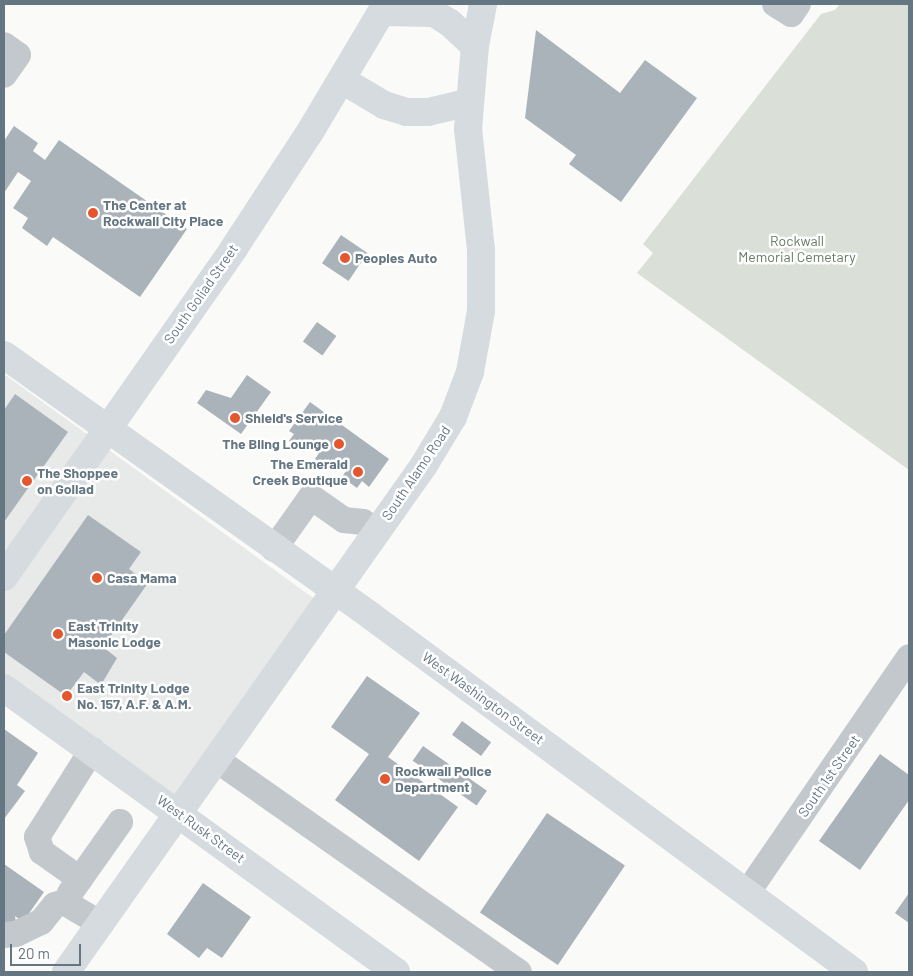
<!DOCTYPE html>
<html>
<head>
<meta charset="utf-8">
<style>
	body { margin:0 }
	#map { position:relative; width:913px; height:976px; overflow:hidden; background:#fafaf8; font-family:Barlow,sans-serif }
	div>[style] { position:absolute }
	.built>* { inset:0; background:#e8e9e9 }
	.green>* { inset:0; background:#dadfd7 }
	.building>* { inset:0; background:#aab3b9; transform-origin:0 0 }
	.minor>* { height:26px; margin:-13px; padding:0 13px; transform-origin:13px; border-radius:13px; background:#c3c8cc }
	.major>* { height:28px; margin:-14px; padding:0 14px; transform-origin:14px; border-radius:14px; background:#d6dbdf }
	.dots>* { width:14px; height:14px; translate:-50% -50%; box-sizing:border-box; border:2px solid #fff; border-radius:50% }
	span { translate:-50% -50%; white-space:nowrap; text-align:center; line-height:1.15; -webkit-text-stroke:5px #fff; paint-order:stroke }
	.poi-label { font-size:14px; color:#657683; font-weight:700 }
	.left { translate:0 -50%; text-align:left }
	.right { translate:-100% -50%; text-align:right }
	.park-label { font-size:14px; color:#687a64 }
	.street-label { font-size:14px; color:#657683 }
	.frame { position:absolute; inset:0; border:5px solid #657683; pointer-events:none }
	.scale { position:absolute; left:10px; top:944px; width:71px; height:22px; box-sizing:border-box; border:2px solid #657683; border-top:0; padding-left:6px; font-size:15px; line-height:18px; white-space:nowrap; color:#657683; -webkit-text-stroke:4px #fff; paint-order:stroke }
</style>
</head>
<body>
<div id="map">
	<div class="built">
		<i style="clip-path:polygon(4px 374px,316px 600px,176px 796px,4px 677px)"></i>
	</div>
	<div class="green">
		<i style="clip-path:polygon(840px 4px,909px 4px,909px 470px,637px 273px,653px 253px,643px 244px,821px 14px,835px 10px)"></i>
	</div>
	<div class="building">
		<i style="clip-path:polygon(536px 30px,620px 93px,645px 60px,697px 98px,621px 202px,569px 164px,576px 155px,525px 118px)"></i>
		<i style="clip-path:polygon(14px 126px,38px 143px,33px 151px,45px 160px,59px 140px,187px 229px,140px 297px,53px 237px,47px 246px,22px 228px,28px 218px,13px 208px,31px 181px,18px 172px,4px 193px,4px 141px)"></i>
		<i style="left:341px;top:235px;width:32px;height:34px;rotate:34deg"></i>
		<i style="left:317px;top:322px;width:24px;height:24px;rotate:36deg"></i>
		<i style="clip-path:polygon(247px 375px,271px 392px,241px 434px,197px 403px,206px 390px,231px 398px)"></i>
		<i style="clip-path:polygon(15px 394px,68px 432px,4px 522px,4px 410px)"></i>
		<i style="clip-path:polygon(310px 402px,389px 459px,369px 487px,362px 481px,357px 488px,342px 477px,346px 471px,336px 464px,331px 471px,315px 459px,319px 453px,309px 446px,304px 452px,289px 441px,294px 434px,289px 431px)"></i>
		<i style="clip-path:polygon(88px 515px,141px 552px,129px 569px,148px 583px,103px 647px,117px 658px,101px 685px,84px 672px,66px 696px,4px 652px,4px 635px)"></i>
		<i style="clip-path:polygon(367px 676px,420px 713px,388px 757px,458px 807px,419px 861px,335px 800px,369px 754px,331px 727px)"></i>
		<i style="left:462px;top:721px;width:36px;height:17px;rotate:36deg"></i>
		<i style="clip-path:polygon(4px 729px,38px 753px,17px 785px,25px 791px,4px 819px)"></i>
		<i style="left:423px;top:746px;width:78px;height:18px;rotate:35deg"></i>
		<i style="clip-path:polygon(880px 754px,909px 775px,909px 800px,860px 870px,819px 841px)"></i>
		<i style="left:547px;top:813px;width:94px;height:120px;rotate:34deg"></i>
		<i style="clip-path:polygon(4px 864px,44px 892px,23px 922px,15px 916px,16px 922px,4px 924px)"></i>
		<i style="clip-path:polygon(203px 883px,251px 917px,222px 958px,207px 948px,199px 958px,167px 934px)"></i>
		<i style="clip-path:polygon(909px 893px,909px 923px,895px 913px)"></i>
	</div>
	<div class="minor">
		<i style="left:775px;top:4px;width:19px;rotate:32deg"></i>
		<i style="left:791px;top:14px;width:12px;rotate:-55deg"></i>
		<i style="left:4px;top:45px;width:17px;rotate:36deg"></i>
		<i style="left:18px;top:55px;width:24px;rotate:125deg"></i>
		<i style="left:274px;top:549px;width:64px;rotate:-54.6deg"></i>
		<i style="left:311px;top:497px;width:40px;rotate:34.9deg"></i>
		<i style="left:344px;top:520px;width:19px;rotate:6deg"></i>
		<i style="left:363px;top:522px;width:17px;rotate:33deg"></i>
		<i style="left:217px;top:760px;width:369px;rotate:35.1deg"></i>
		<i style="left:80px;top:879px;width:47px;rotate:-144.6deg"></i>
		<i style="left:42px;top:852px;width:16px;rotate:-108deg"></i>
		<i style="left:37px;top:837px;width:103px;rotate:-57.7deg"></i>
		<i style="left:70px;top:893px;width:87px;rotate:-54.8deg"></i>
		<i style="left:747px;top:893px;width:286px;rotate:-55.5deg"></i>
		<i style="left:4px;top:935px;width:12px;rotate:-5deg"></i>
		<i style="left:16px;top:934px;width:28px;rotate:-26deg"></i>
		<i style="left:41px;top:922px;width:22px;rotate:-51deg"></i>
		<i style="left:55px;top:905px;width:9px;rotate:-18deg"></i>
		<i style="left:64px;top:902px;width:43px;rotate:30.7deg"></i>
	</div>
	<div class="major">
		<i style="left:382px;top:12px;width:52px;rotate:1.1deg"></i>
		<i style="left:434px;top:13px;width:19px;rotate:32deg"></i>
		<i style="left:450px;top:23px;width:34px;rotate:43deg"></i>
		<i style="left:342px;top:80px;width:49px;rotate:30.8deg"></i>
		<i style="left:384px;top:105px;width:24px;rotate:17deg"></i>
		<i style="left:407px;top:112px;width:21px"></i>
		<i style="left:428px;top:112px;width:43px;rotate:-13.4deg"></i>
		<i style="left:4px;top:355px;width:450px;rotate:35.4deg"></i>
		<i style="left:371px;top:616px;width:600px;rotate:36.39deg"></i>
		<i style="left:4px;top:577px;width:401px;rotate:-55deg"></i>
		<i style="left:234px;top:248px;width:139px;rotate:-56.8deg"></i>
		<i style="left:310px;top:132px;width:149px;rotate:-59.3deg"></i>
		<i style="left:4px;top:688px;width:484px;rotate:35.9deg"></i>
		<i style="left:66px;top:972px;width:621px;rotate:-54.77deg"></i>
		<i style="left:424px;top:465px;width:56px;rotate:-58.9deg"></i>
		<i style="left:453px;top:417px;width:48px;rotate:-69.3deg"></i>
		<i style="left:470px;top:372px;width:62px;rotate:-79.8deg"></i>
		<i style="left:481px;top:311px;width:61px;rotate:-90deg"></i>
		<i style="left:481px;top:250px;width:122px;rotate:-96.1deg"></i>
		<i style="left:468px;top:129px;width:83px;rotate:-85.2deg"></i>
		<i style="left:475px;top:46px;width:43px;rotate:-79.2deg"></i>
	</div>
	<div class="dots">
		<i style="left:93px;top:213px;background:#e4572e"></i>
		<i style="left:345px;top:258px;background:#e4572e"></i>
		<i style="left:235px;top:418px;background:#e4572e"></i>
		<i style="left:339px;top:444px;background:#e4572e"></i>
		<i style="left:358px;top:472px;background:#e4572e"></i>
		<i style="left:27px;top:481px;background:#e4572e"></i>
		<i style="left:97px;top:578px;background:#e4572e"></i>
		<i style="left:58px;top:634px;background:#e4572e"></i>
		<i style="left:67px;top:696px;background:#e4572e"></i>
		<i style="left:385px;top:779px;background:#e4572e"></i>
	</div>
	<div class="poi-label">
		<span class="left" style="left:103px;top:213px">The Center at<br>Rockwall City Place</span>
		<span class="left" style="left:355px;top:258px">Peoples Auto</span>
		<span class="left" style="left:245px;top:418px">Shield's Service</span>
		<span class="right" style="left:329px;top:444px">The Bling Lounge</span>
		<span class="right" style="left:348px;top:472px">The Emerald<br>Creek Boutique</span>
		<span class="left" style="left:37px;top:481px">The Shoppee<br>on Goliad</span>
		<span class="left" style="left:107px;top:578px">Casa Mama</span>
		<span class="left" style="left:68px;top:634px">East Trinity<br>Masonic Lodge</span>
		<span class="left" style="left:77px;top:696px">East Trinity Lodge<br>No. 157, A.F. &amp; A.M.</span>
		<span class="left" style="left:395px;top:779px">Rockwall Police<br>Department</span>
	</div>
	<div class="park-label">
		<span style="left:797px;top:249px">Rockwall<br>Memorial Cemetary</span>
	</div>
	<div class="street-label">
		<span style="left:201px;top:294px;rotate:-55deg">South Goliad Street</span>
		<span style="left:416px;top:473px;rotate:-56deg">South Alamo Road</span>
		<span style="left:483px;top:698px;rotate:36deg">West Washington Street</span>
		<span style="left:829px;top:776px;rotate:-55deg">South 1st Street</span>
		<span style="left:201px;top:829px;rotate:36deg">West Rusk Street</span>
	</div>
	<div class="frame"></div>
	<div class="scale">20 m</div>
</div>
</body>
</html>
